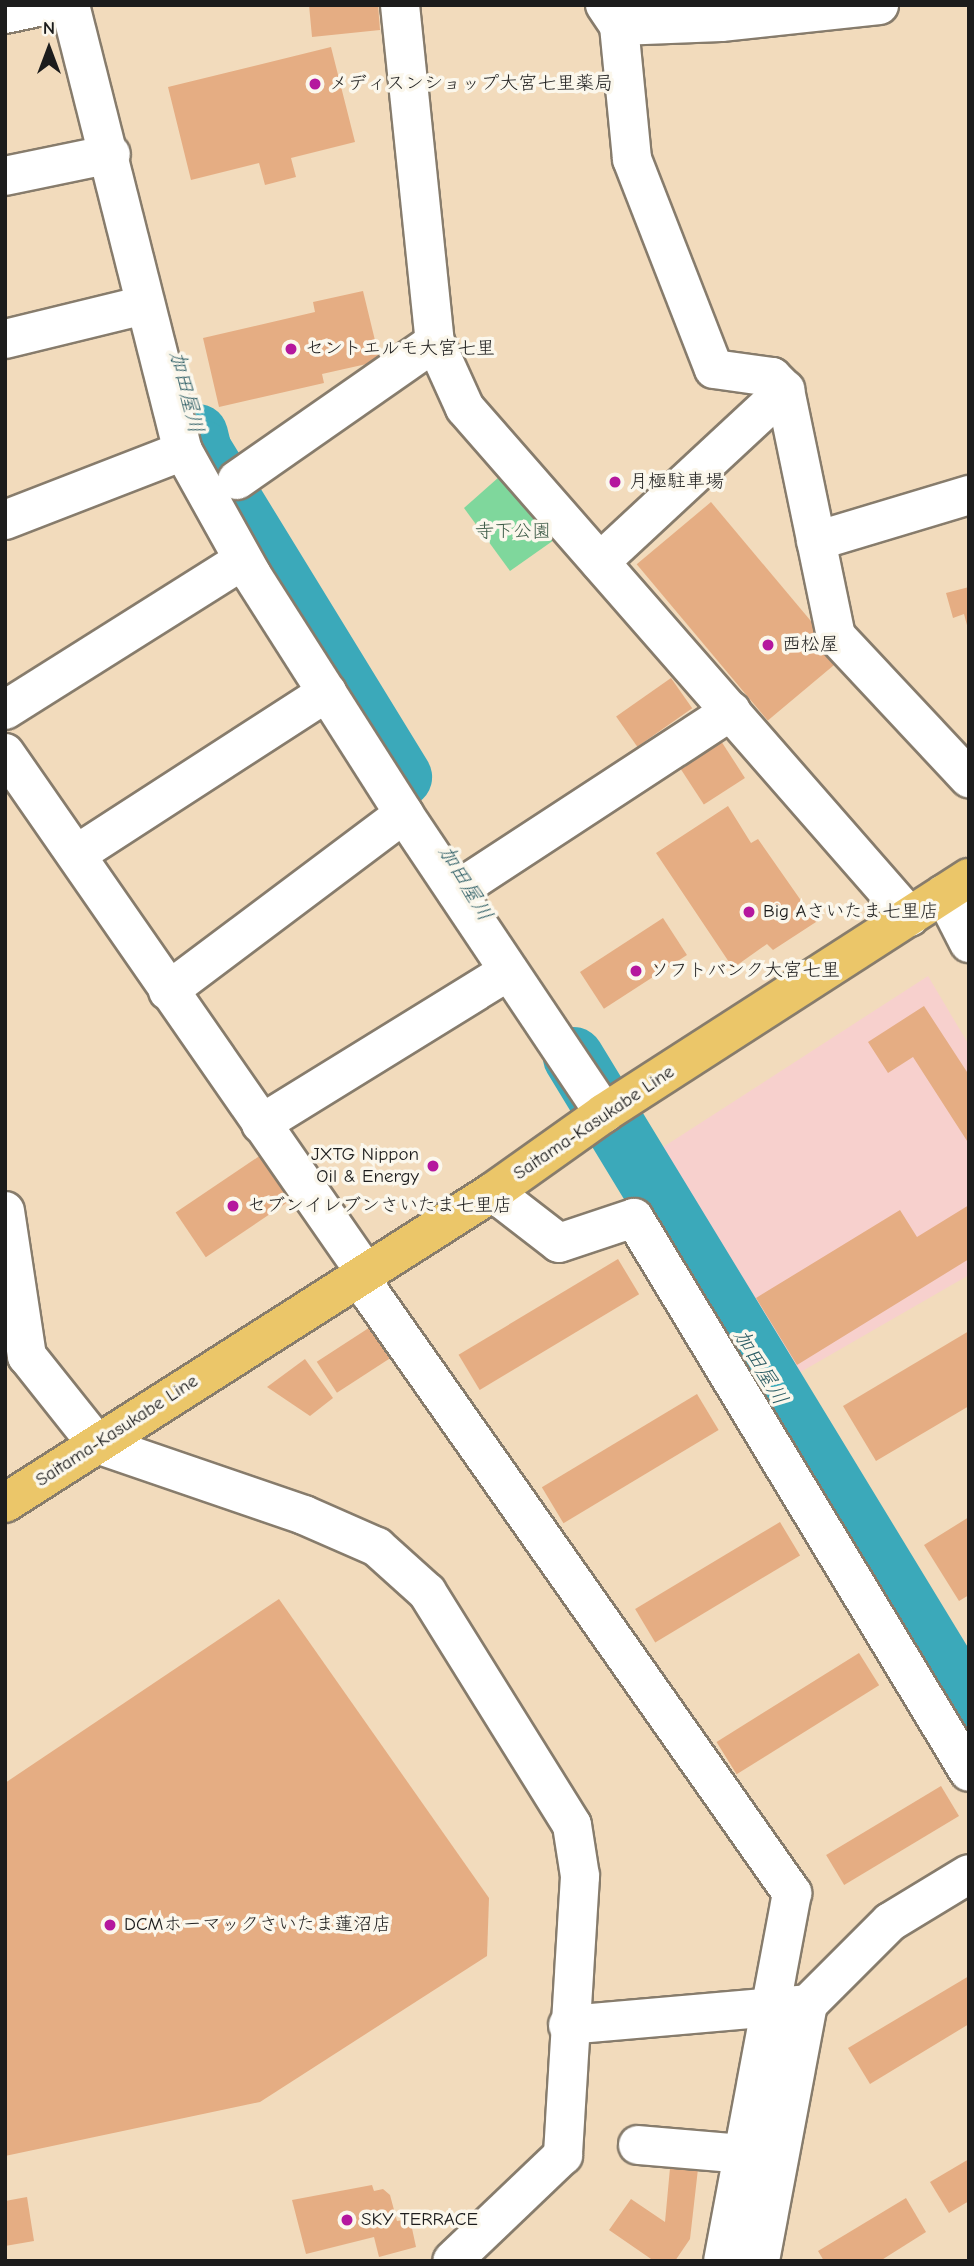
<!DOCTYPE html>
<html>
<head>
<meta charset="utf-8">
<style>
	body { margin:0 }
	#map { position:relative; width:974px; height:2266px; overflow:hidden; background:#f2dbbc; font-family:"Comic Neue","Klee One",sans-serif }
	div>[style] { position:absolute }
	.built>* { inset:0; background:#f7d0cd }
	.green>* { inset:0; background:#7fd79c }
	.river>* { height:61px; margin:-30.5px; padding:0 30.5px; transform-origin:30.5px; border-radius:30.5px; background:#3ba9ba }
	.building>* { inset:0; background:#e5ad83; transform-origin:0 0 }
	.roads { filter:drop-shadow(2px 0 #877c6c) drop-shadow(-2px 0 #877c6c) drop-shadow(0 2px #877c6c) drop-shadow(0 -2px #877c6c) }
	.minor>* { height:38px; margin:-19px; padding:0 19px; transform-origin:19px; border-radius:19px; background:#fff }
	.major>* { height:38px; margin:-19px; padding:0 19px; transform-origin:19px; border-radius:19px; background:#ebc669 }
	.dots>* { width:19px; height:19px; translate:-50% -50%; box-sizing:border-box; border:4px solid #fbf7ec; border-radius:50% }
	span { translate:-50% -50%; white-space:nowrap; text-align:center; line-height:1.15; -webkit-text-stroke:7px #fbf7ec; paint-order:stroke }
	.poi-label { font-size:19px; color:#1c1c1c }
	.left { translate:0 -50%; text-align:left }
	.right { translate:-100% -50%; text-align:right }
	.park-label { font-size:19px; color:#3f5d49 }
	.street-label { font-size:19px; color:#1c1c1c }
	.water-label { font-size:21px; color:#2a5b63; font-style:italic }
	.frame { position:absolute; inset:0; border:7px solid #1c1c1c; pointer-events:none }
	.north { position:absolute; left:14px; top:14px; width:70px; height:70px; -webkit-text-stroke:5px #fbf7ec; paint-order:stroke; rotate:0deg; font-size:19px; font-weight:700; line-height:28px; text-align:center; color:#1c1c1c }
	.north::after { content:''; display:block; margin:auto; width:24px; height:32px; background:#1c1c1c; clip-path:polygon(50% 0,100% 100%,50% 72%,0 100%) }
</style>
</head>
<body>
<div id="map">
	<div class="built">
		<i style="clip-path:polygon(928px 976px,969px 1045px,969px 1275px,792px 1377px,657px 1151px)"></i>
	</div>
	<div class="green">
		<i style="clip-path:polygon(499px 477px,554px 540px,510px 571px,464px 508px)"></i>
	</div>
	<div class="river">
		<i style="left:197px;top:434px;width:16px;rotate:76deg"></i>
		<i style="left:201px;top:450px;width:383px;rotate:58.5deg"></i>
		<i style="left:573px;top:1057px;width:762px;rotate:58.69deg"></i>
	</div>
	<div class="building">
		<i style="clip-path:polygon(309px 5px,378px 5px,380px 30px,312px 37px)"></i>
		<i style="clip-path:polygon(331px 47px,355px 142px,291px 158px,296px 177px,265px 185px,259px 163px,191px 180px,168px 87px)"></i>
		<i style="clip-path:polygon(363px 291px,380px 361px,322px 374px,324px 383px,219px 407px,203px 338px,315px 312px,313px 302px)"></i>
		<i style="left:711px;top:502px;width:204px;height:97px;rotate:50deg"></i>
		<i style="clip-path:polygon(969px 587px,969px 629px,968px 629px,964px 614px,953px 618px,946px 593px)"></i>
		<i style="left:671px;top:678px;width:37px;height:67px;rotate:55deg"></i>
		<i style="left:721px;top:741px;width:44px;height:49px;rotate:57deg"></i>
		<i style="clip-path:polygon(728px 806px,751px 843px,758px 839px,816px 922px,773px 950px,767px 944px,733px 968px,656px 853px)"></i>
		<i style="left:663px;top:918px;width:44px;height:99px;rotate:57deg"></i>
		<i style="clip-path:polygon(924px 1006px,969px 1075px,969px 1144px,913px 1057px,888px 1073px,868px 1042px)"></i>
		<i style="left:261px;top:1155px;width:54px;height:103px;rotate:56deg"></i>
		<i style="clip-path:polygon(969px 1205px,969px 1259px,797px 1365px,756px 1298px,900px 1210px,917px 1237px)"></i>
		<i style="left:618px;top:1259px;width:41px;height:186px;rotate:59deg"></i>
		<i style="left:378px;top:1322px;width:37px;height:73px;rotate:57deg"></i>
		<i style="clip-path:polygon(969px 1331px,969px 1406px,876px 1461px,843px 1406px)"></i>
		<i style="clip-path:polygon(305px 1359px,333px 1398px,310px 1416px,267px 1387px)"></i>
		<i style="left:697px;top:1394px;width:42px;height:181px;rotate:59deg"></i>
		<i style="clip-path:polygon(969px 1517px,969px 1595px,959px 1601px,924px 1545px)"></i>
		<i style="left:780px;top:1522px;width:39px;height:169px;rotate:59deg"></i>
		<i style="clip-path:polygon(279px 1599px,489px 1898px,487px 1956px,260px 2102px,5px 2156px,5px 1783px)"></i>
		<i style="left:859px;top:1653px;width:38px;height:168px;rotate:58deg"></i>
		<i style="left:941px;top:1786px;width:35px;height:134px;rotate:59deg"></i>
		<i style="clip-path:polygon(969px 1976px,969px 2024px,870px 2084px,848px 2048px)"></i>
		<i style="clip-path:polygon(969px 2159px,969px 2201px,949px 2213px,930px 2182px)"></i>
		<i style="clip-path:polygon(699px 2160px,690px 2239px,675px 2261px,654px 2261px,609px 2230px,631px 2199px,665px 2222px,670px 2168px)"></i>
		<i style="clip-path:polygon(372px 2185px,374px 2191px,383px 2189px,390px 2195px,397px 2221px,410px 2219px,416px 2247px,379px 2257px,374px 2237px,306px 2254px,292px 2200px)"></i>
		<i style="clip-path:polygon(27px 2197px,34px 2241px,5px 2246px,5px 2201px)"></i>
		<i style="clip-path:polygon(906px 2198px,926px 2232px,880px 2261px,824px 2261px,818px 2251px)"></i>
	</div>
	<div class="roads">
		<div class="minor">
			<i style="left:70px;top:5px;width:460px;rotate:75.8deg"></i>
			<i style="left:183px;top:451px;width:142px;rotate:60.9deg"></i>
			<i style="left:252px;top:575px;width:283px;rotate:57.5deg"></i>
			<i style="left:404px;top:814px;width:360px;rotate:56.2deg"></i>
			<i style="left:400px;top:5px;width:339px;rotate:84.1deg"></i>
			<i style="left:435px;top:342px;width:72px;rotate:65.6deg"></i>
			<i style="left:465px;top:408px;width:676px;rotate:48.84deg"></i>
			<i style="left:605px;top:5px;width:25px;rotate:56deg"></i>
			<i style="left:619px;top:26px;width:134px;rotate:84.4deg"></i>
			<i style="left:632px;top:159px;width:225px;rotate:68.7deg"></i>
			<i style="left:714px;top:369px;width:59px;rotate:7.9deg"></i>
			<i style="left:772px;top:377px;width:18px;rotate:45deg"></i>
			<i style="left:785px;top:390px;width:251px;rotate:78.3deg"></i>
			<i style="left:836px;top:636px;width:195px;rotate:46.9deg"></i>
			<i style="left:5px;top:14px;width:43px;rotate:-12.1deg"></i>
			<i style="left:619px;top:26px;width:102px;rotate:-2.2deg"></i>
			<i style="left:721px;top:22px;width:159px;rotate:-6.1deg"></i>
			<i style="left:5px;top:176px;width:108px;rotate:-11.7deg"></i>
			<i style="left:5px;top:339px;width:143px;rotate:-13.7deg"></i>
			<i style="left:237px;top:480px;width:241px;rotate:-34.9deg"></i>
			<i style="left:5px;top:520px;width:191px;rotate:-21.2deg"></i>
			<i style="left:816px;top:541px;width:160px;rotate:-16.7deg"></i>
			<i style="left:600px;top:562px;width:253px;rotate:-42.9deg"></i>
			<i style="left:5px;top:710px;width:281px;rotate:-32.2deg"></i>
			<i style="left:5px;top:753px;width:632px;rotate:55.25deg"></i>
			<i style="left:365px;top:1272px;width:22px;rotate:77deg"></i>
			<i style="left:370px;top:1293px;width:734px;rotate:54.88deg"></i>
			<i style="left:792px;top:1893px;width:374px;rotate:100.6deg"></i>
			<i style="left:77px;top:854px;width:298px;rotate:-32.9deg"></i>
			<i style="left:456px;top:891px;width:329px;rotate:-33.2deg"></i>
			<i style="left:944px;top:894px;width:55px;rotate:63deg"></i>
			<i style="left:168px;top:991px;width:295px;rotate:-36.9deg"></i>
			<i style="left:261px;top:1124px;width:291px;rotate:-31.7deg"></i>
			<i style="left:493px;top:1192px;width:83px;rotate:37.7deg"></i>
			<i style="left:559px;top:1243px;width:79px;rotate:-18.4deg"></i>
			<i style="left:634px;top:1218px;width:647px;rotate:58.84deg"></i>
			<i style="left:5px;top:1211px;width:147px;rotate:81.4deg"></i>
			<i style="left:27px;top:1356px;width:112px;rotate:51.5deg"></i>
			<i style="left:97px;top:1444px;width:219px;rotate:18.9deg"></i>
			<i style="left:304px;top:1515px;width:80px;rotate:23.7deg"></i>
			<i style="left:377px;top:1547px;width:67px;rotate:42deg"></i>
			<i style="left:427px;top:1592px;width:274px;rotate:58.1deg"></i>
			<i style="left:572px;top:1825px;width:52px;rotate:81.1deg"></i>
			<i style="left:580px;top:1876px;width:280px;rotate:93.5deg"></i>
			<i style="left:563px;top:2155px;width:153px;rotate:136.3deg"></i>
			<i style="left:808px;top:2004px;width:116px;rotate:-45deg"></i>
			<i style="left:890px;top:1922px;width:92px;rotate:-31.3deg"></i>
			<i style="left:568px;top:2025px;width:241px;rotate:-5deg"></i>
			<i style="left:808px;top:2004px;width:261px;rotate:100.6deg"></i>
			<i style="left:638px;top:2145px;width:106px;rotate:4.9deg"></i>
		</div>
		<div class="major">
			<i style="left:5px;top:1503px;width:579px;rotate:-32.51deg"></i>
			<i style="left:493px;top:1192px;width:136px;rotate:-35.4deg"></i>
			<i style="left:604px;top:1113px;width:434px;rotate:-32.8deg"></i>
		</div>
	</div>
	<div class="dots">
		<i style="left:315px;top:84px;background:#b5179e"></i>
		<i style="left:291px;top:349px;background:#b5179e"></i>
		<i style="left:615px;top:482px;background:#b5179e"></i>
		<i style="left:768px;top:645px;background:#b5179e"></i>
		<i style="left:749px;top:912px;background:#b5179e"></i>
		<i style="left:636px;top:971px;background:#b5179e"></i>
		<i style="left:433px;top:1166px;background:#b5179e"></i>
		<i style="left:233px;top:1206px;background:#b5179e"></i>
		<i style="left:110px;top:1925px;background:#b5179e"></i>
		<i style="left:347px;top:2220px;background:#b5179e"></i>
	</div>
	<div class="poi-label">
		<span class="left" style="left:329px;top:84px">メディスンショップ大宮七里薬局</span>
		<span class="left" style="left:305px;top:349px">セントエルモ大宮七里</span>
		<span class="left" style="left:629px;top:482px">月極駐車場</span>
		<span class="left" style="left:782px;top:645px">西松屋</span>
		<span class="left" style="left:763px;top:912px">Big Aさいたま七里店</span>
		<span class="left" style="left:650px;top:971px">ソフトバンク大宮七里</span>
		<span class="right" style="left:419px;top:1166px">JXTG Nippon<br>Oil &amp; Energy</span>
		<span class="left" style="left:247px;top:1206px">セブンイレブンさいたま七里店</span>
		<span class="left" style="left:124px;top:1925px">DCMホーマックさいたま蓮沼店</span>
		<span class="left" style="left:361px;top:2220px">SKY TERRACE</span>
	</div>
	<div class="park-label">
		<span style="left:513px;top:532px">寺下公園</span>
	</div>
	<div class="street-label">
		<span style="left:594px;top:1123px;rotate:-34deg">Saitama-Kasukabe Line</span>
		<span style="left:117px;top:1431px;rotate:-33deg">Saitama-Kasukabe Line</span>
	</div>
	<div class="water-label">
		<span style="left:187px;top:392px;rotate:76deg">加田屋川</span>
		<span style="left:466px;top:883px;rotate:59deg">加田屋川</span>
		<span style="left:761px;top:1367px;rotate:59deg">加田屋川</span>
	</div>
	<div class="frame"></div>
	<div class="north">N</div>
</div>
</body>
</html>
